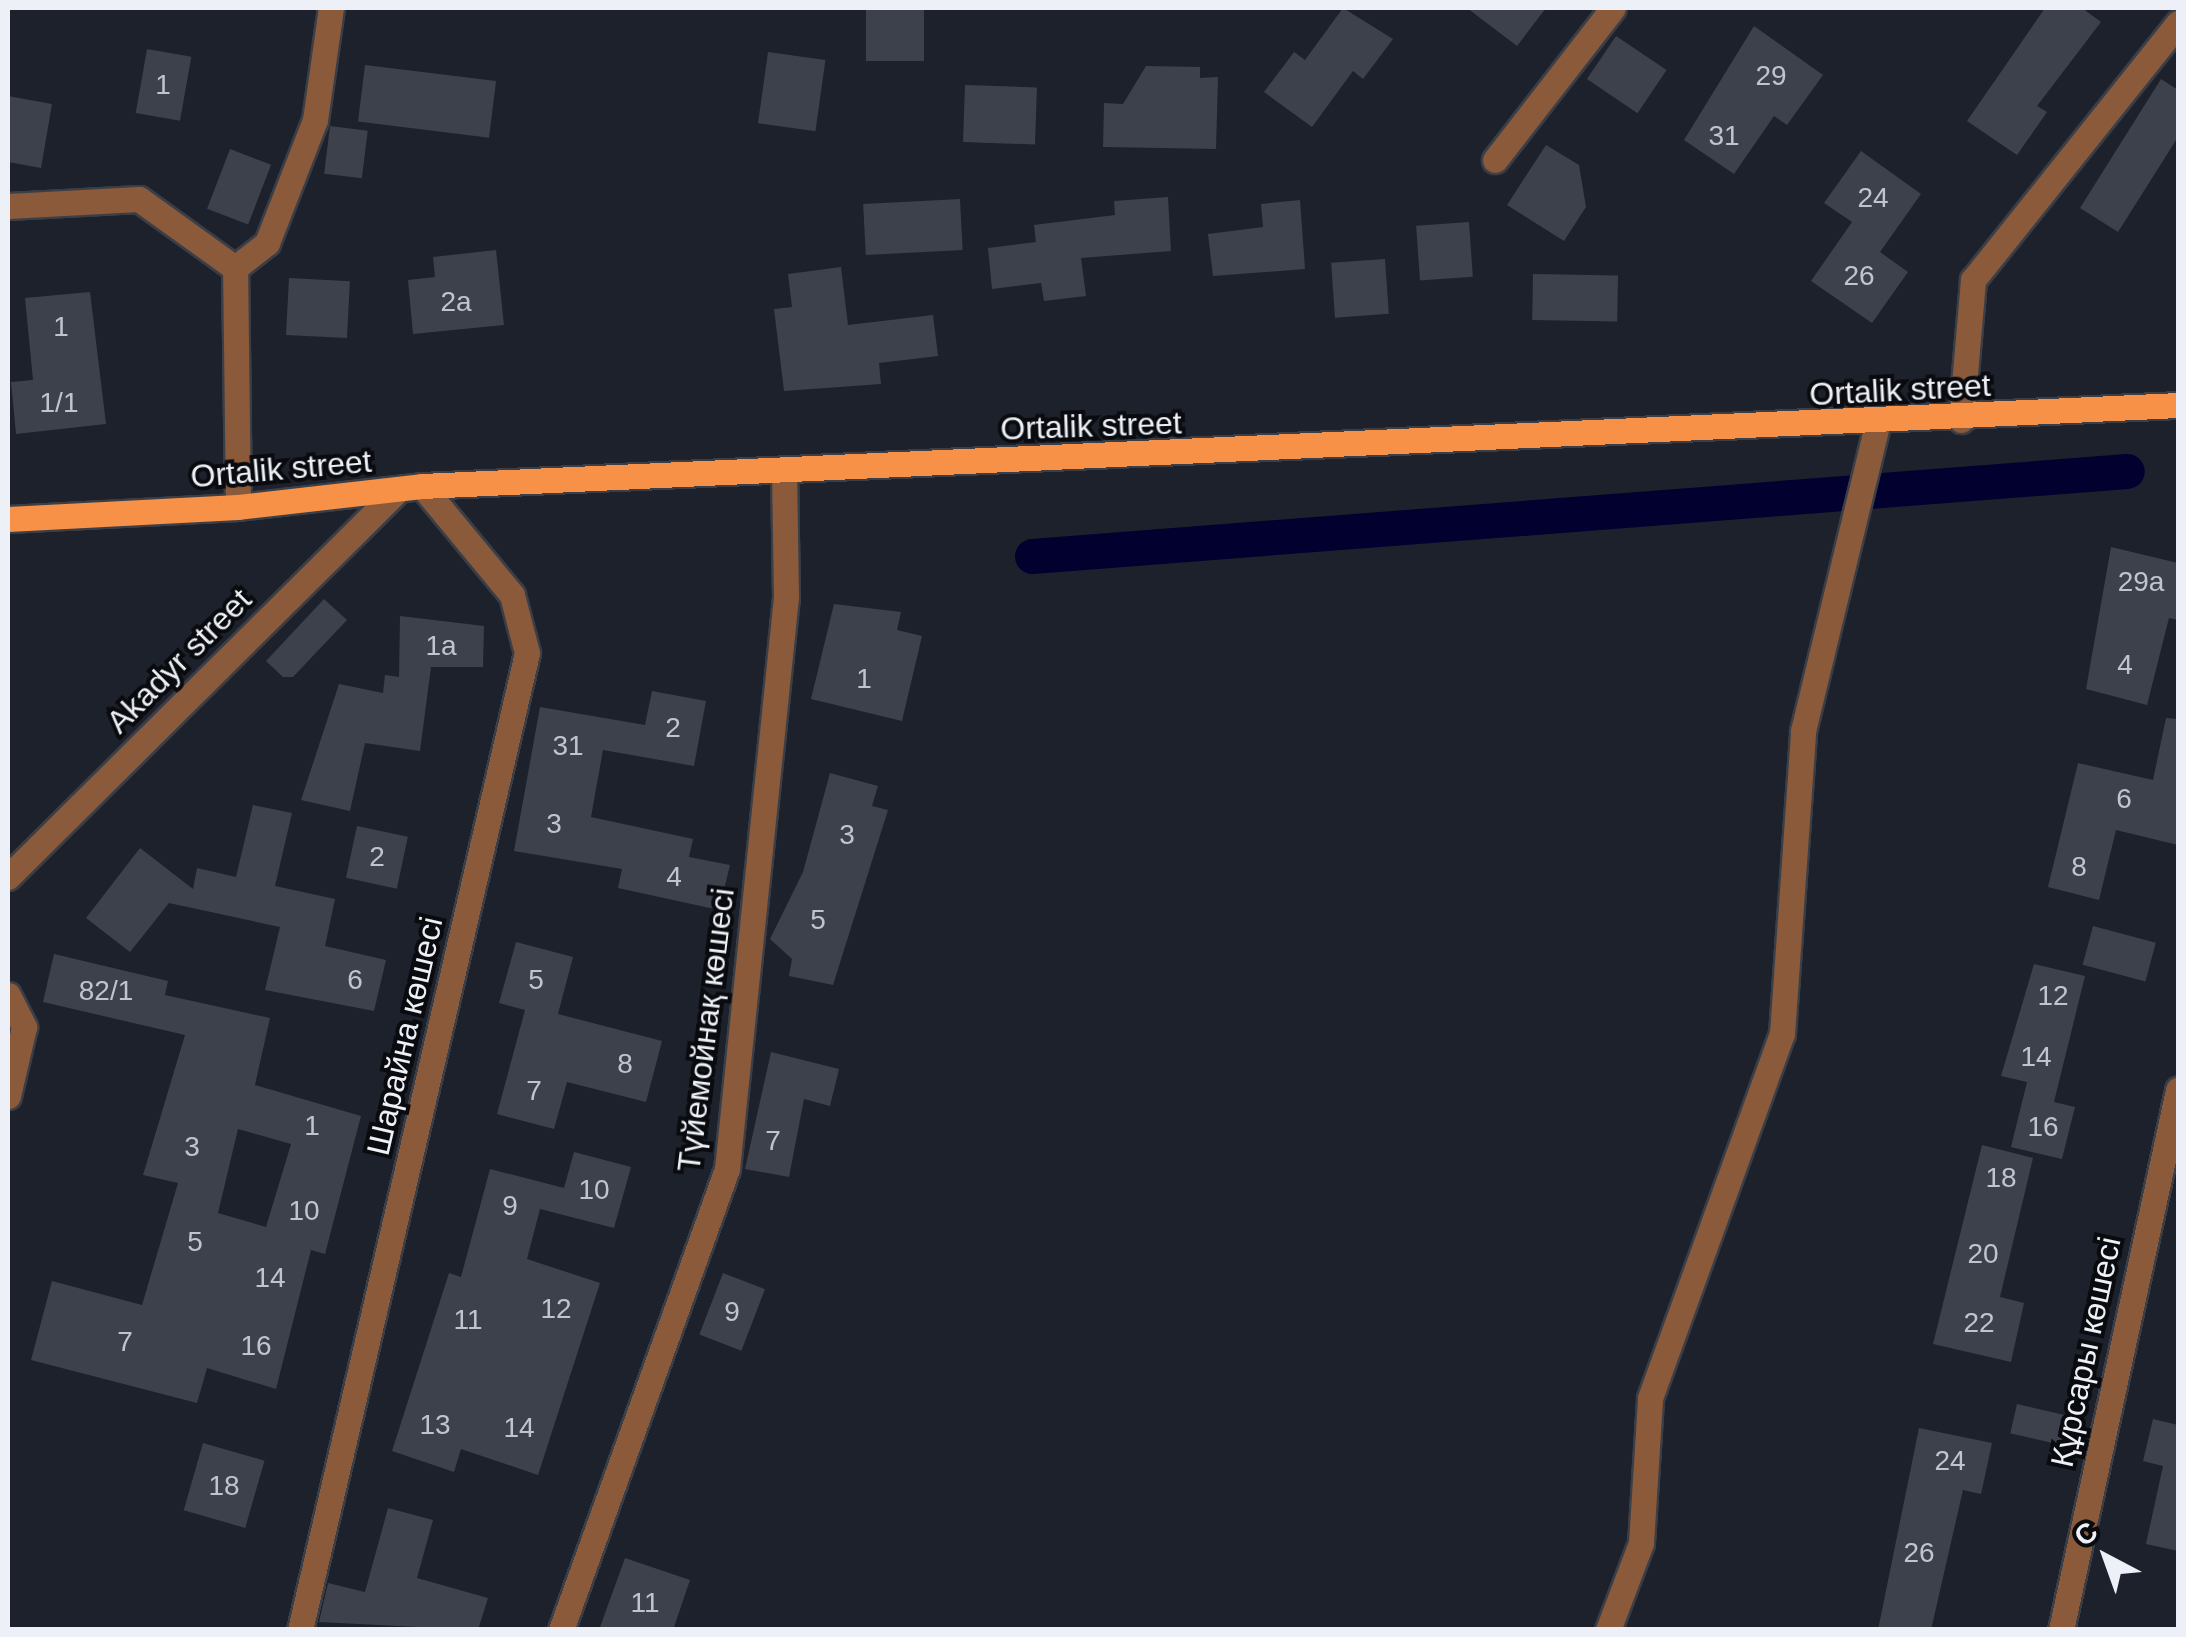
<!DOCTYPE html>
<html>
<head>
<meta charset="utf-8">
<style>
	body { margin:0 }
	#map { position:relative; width:2186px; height:1637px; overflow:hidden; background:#1d212b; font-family:Helvetica,sans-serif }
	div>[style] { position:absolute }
	.canal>* { height:35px; margin:-17.5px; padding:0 17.5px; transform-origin:17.5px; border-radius:17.5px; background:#01002e }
	.building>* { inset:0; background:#3d414c; transform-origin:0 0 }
	.roads { filter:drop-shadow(2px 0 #3a3e47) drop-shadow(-2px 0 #3a3e47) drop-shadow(0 2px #3a3e47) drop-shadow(0 -2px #3a3e47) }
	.minor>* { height:25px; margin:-12.5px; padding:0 12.5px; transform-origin:12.5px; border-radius:12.5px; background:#8b5a3a }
	.major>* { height:25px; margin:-12.5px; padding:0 12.5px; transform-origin:12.5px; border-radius:12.5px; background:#f79148 }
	span { translate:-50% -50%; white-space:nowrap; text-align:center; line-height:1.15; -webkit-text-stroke:8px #090b0f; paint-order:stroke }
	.number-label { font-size:28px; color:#c1c4cc }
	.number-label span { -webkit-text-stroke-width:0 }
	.street-label { font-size:32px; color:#edf0f6 }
	.frame { position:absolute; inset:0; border:10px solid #edf0f6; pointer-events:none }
	.north { position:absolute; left:2056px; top:1507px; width:100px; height:100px; -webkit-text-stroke:8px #090b0f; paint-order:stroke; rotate:319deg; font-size:28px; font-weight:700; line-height:40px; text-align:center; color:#edf0f6 }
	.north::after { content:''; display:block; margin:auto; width:35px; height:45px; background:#edf0f6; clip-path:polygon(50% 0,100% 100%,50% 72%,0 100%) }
</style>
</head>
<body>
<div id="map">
	<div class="canal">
		<i style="left:1032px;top:556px;width:1098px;rotate:-4.44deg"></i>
	</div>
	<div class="building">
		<i style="left:866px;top:8px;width:58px;height:53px"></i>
		<i style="clip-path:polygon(1343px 8px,1393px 39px,1363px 79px,1353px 71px,1312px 127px,1264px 92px,1294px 52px,1305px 60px)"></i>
		<i style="clip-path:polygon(1467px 8px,1546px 8px,1517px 46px)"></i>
		<i style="clip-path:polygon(2045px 8px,2082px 8px,2101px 22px,2037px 106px,2047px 112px,2017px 155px,1967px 121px)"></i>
		<i style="clip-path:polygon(1754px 26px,1823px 75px,1787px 125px,1774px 116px,1734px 174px,1684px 140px)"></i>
		<i style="left:1616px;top:36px;width:61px;height:52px;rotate:34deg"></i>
		<i style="left:147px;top:49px;width:45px;height:65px;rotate:10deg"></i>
		<i style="left:768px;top:52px;width:58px;height:72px;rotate:8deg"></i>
		<i style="left:365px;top:65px;width:132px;height:57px;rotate:7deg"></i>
		<i style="clip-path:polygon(1146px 66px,1200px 67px,1200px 78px,1218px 77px,1216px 149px,1103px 147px,1104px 103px,1123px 104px)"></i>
		<i style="clip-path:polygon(2161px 79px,2178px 90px,2178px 137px,2118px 232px,2080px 208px)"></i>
		<i style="left:965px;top:85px;width:72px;height:57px;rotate:2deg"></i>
		<i style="clip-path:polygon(8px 96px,52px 104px,41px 168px,8px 162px)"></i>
		<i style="left:330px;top:126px;width:38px;height:48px;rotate:7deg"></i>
		<i style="clip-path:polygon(1546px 145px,1579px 165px,1586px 207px,1564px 241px,1507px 205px)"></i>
		<i style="left:230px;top:149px;width:44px;height:64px;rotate:21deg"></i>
		<i style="clip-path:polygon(1861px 151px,1921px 194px,1880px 252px,1908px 272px,1872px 323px,1811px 281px,1852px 222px,1824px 203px)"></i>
		<i style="clip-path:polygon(1168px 197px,1171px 251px,1081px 258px,1086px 296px,1044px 301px,1041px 283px,992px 289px,988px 248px,1036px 242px,1034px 225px,1115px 215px,1114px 201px)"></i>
		<i style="left:960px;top:199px;width:51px;height:97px;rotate:87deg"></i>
		<i style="clip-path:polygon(1300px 200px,1305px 269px,1213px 276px,1208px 234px,1263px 227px,1261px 204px)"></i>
		<i style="left:1469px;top:222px;width:55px;height:53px;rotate:86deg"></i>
		<i style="clip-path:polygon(496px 250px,504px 325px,413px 334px,408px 280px,435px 277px,433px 257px)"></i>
		<i style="left:1385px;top:259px;width:55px;height:54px;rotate:86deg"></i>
		<i style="clip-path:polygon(841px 267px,848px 325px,933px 315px,938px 356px,879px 363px,881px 384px,784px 391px,774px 309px,792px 307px,788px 274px)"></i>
		<i style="left:1533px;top:274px;width:85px;height:46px;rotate:1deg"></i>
		<i style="left:289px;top:278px;width:61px;height:57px;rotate:3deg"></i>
		<i style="clip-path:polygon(90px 292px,106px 424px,16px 434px,11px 382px,33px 380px,25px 298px)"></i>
		<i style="clip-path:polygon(2111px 547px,2178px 563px,2178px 620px,2169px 618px,2147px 705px,2086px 689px)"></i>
		<i style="clip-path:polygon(324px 599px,347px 620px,293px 677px,283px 677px,266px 661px)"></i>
		<i style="clip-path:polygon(834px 604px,901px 612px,897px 630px,922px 636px,902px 721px,811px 699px)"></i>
		<i style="clip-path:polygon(400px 616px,484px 626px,483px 667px,431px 667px,420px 751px,365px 743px,350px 811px,301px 800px,339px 684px,383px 693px,385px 675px,399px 677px)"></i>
		<i style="clip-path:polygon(652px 691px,706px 701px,694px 766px,603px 750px,591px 817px,693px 839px,689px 857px,730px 865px,719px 910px,618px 888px,622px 869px,514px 851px,540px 707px,645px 725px)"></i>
		<i style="clip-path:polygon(2166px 718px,2178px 719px,2178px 845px,2116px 830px,2099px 900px,2048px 887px,2078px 763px,2153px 780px)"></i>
		<i style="clip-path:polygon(830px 773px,878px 786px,872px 806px,888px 810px,833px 985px,789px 976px,792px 959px,770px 939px,803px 872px)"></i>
		<i style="clip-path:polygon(253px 805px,292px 813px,275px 886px,335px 899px,325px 946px,386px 960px,374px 1011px,265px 990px,280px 927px,169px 903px,130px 952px,86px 918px,140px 848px,193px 889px,197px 868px,236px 877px)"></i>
		<i style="left:357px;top:826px;width:52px;height:53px;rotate:12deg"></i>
		<i style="left:2093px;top:926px;width:65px;height:40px;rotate:15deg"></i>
		<i style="clip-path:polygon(516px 942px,573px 957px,558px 1014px,662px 1041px,646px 1102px,567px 1082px,554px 1129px,497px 1114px,525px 1010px,499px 1003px)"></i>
		<i style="clip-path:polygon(evenodd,54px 954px,168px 981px,165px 995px,270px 1018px,255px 1085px,361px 1116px,325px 1254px,311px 1250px,276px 1389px,207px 1368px,197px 1403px,31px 1360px,52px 1281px,142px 1305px,178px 1183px,143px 1175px,185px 1035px,43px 1002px,54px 954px,238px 1129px,291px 1144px,266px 1227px,218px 1213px,238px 1129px)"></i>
		<i style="clip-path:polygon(2034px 964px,2085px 976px,2054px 1102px,2075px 1107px,2062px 1159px,2011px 1147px,2027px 1082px,2001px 1076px)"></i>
		<i style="clip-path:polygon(771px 1052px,839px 1069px,830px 1106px,804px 1099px,789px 1177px,745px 1169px)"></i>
		<i style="clip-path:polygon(1982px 1145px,2033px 1158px,2000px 1297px,2024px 1303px,2011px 1362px,1933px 1344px)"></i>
		<i style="clip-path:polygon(574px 1152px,631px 1167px,614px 1228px,540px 1209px,527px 1259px,600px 1283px,538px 1475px,461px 1449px,454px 1472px,392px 1451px,449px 1273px,461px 1277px,490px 1169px,564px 1188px)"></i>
		<i style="left:723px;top:1273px;width:45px;height:66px;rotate:21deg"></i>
		<i style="left:2017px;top:1404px;width:53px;height:30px;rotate:13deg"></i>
		<i style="clip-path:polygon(2153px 1419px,2178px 1425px,2178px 1551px,2146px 1544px,2163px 1466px,2143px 1461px)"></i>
		<i style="clip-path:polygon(1919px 1428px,1992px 1443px,1981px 1494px,1963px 1490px,1931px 1630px,1878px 1630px)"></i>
		<i style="left:203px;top:1443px;width:64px;height:70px;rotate:16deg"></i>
		<i style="clip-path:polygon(388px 1508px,433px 1520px,417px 1578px,488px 1598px,478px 1630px,319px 1622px,328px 1583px,365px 1592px)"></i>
		<i style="clip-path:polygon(625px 1558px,690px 1580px,673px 1630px,599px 1630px)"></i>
	</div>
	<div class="roads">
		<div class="minor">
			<i style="left:1495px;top:160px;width:192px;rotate:-52.2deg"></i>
			<i style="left:8px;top:206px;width:131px;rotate:-3.1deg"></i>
			<i style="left:139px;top:199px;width:118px;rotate:35.7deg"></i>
			<i style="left:1961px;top:420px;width:141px;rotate:-85.1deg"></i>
			<i style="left:1973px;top:280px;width:329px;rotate:-51.4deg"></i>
			<i style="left:238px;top:507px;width:239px;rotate:-90.7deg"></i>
			<i style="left:235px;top:268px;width:41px;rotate:-38deg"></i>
			<i style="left:267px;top:243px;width:132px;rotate:-68.7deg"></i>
			<i style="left:315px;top:120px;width:113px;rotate:-81.9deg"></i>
			<i style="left:8px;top:877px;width:548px;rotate:-44.78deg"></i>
			<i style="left:8px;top:995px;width:36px;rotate:63deg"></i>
			<i style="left:24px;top:1027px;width:71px;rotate:103.1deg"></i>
			<i style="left:300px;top:1630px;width:1003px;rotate:-76.92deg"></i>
			<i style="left:527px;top:653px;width:60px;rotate:-104.5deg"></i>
			<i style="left:512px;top:595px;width:141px;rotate:-129.5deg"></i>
			<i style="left:561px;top:1630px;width:490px;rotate:-70.2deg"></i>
			<i style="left:727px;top:1169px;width:575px;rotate:-84.11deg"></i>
			<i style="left:786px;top:597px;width:126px;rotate:-90.9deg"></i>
			<i style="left:1608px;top:1630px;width:93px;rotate:-69.2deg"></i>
			<i style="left:1641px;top:1543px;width:145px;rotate:-86.4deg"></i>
			<i style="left:1650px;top:1398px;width:387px;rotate:-70.1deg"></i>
			<i style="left:1782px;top:1034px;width:304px;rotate:-86deg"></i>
			<i style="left:1803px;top:731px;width:314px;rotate:-76.4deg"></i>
			<i style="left:2061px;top:1630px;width:553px;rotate:-77.77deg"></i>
		</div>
		<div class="major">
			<i style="left:8px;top:519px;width:230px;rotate:-3deg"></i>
			<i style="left:238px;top:507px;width:185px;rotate:-6.5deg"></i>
			<i style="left:422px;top:486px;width:1758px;rotate:-2.64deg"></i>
		</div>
	</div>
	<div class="number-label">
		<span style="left:1771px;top:76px">29</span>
		<span style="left:163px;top:85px">1</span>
		<span style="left:1724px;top:136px">31</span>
		<span style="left:1873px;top:198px">24</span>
		<span style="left:1859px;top:276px">26</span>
		<span style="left:456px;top:302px">2а</span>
		<span style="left:61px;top:327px">1</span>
		<span style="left:59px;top:403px">1/1</span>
		<span style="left:2141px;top:582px">29а</span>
		<span style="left:441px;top:646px">1а</span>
		<span style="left:2125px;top:665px">4</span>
		<span style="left:864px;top:679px">1</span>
		<span style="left:673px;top:728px">2</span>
		<span style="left:568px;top:746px">31</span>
		<span style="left:2124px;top:799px">6</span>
		<span style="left:554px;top:824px">3</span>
		<span style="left:847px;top:835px">3</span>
		<span style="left:377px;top:857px">2</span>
		<span style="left:2079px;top:867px">8</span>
		<span style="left:674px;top:877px">4</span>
		<span style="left:818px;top:920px">5</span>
		<span style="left:355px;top:980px">6</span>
		<span style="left:536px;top:980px">5</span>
		<span style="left:106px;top:991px">82/1</span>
		<span style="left:2053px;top:996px">12</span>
		<span style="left:2036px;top:1057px">14</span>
		<span style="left:625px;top:1064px">8</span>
		<span style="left:534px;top:1091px">7</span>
		<span style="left:312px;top:1126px">1</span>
		<span style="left:2043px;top:1127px">16</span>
		<span style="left:773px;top:1141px">7</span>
		<span style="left:192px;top:1147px">3</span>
		<span style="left:2001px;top:1178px">18</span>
		<span style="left:594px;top:1190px">10</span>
		<span style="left:510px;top:1206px">9</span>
		<span style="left:304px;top:1211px">10</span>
		<span style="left:195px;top:1242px">5</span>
		<span style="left:1983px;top:1254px">20</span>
		<span style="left:270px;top:1278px">14</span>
		<span style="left:556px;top:1309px">12</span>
		<span style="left:732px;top:1312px">9</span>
		<span style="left:468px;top:1320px">11</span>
		<span style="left:1979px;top:1323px">22</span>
		<span style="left:125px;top:1342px">7</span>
		<span style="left:256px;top:1346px">16</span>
		<span style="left:435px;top:1425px">13</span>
		<span style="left:519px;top:1428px">14</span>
		<span style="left:1950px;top:1461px">24</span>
		<span style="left:224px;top:1486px">18</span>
		<span style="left:1919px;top:1553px">26</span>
		<span style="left:645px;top:1603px">11</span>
	</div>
	<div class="street-label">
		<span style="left:1900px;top:390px;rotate:-3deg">Ortalik street</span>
		<span style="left:1091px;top:426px;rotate:-2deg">Ortalik street</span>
		<span style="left:281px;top:469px;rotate:-5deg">Ortalik street</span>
		<span style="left:179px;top:661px;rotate:-45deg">Akadyr street</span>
		<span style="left:706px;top:1030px;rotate:-83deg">Түйемойнақ көшесі</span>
		<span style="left:405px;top:1036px;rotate:-77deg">Шарайна көшесі</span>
		<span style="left:2086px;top:1352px;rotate:-78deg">Құрсары көшесі</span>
	</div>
	<div class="frame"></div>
	<div class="north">С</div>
</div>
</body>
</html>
